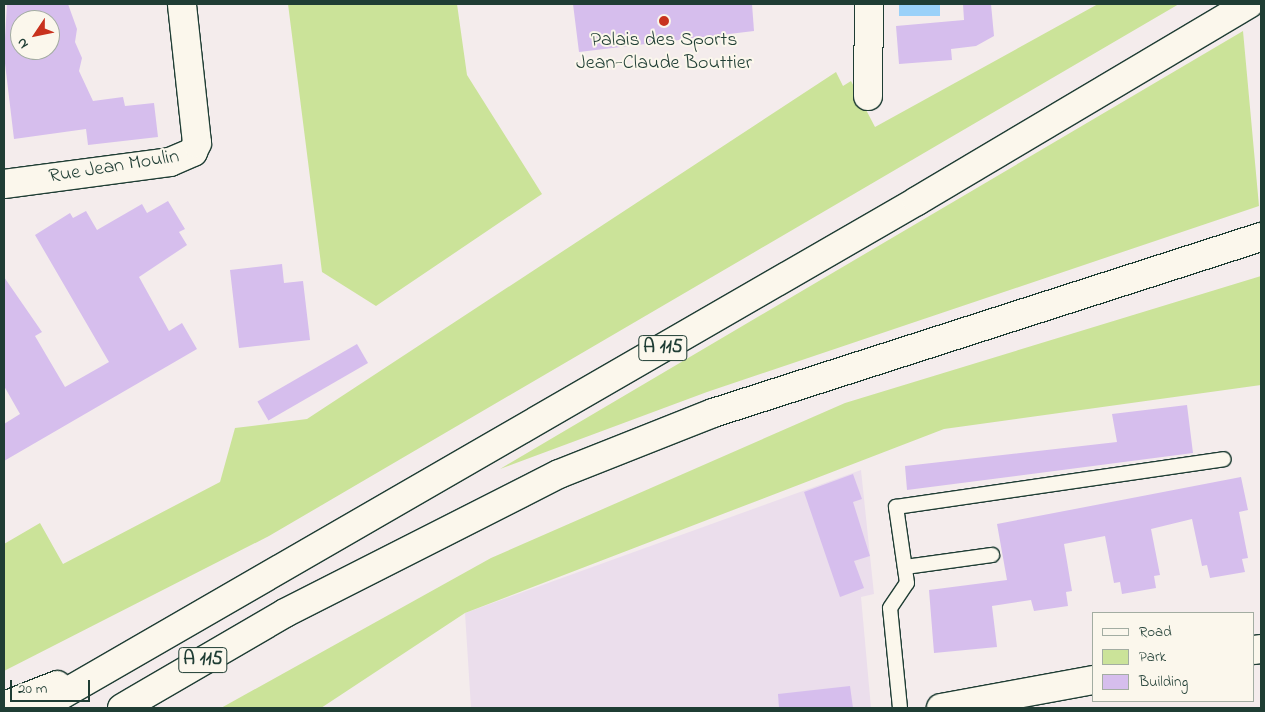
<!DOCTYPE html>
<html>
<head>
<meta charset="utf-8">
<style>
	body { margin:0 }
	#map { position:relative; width:1265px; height:712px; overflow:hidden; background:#f4ecec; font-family:"Indie Flower",sans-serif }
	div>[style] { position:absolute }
	.built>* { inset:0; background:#ebdeec }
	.green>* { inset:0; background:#cbe399 }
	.water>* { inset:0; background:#9ad1f9; transform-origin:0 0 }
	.building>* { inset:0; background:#d6beed; transform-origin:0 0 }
	.roads { filter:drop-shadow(1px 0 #1f3d34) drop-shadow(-1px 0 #1f3d34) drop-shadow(0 1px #1f3d34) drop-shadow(0 -1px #1f3d34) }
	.lane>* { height:14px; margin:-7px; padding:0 7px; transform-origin:7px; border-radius:7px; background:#fbf7ec }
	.street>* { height:28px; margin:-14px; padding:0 14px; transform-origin:14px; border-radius:14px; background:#fbf7ec }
	.highway>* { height:28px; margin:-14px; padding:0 14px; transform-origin:14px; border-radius:14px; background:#fbf7ec }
	.dots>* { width:14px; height:14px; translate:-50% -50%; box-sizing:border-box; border:2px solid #fbf7ec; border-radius:50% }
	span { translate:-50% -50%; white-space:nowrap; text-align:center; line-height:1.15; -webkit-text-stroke:4px #fbf7ec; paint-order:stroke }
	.shield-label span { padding:1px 4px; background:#fbf7ec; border:1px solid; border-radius:4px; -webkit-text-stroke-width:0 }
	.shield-label { font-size:19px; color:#1f3d34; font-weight:700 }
	.poi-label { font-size:20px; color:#1f3d34 }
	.street-label { font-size:20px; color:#1f3d34 }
	.frame { position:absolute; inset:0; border:5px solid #1f3d34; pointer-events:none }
	.legend { position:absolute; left:1092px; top:612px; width:162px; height:90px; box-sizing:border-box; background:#fbf7ec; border:1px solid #a3ada2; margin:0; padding:6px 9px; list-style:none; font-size:15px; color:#1f3d34 }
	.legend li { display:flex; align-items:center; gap:10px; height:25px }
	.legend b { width:25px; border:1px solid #a3ada2 }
	.north { position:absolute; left:10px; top:10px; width:50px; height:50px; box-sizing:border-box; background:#fbf7ec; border:1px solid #a3ada2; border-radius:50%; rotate:236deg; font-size:14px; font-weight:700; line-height:20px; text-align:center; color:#1f3d34 }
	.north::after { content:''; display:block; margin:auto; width:18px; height:22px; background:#c8321e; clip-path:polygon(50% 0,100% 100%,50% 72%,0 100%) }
	.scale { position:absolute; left:10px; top:680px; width:80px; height:22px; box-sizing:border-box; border:2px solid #1f3d34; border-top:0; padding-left:6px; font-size:15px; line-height:18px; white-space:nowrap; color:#1f3d34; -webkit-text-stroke:4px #fbf7ec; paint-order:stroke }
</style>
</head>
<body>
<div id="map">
	<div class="built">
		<i style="clip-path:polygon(861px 470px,874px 594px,861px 597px,871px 708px,471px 708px,465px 613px)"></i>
	</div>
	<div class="green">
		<i style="clip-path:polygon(288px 4px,457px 4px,467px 75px,542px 194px,376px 306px,322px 272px)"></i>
		<i style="clip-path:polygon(1098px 4px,1179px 4px,269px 536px,4px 671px,4px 544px,40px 523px,63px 564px,220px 482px,235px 428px,307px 419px,836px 72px,843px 86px,851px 81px,875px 127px)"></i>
		<i style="clip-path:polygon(1243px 31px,1259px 206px,707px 392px,500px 469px)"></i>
		<i style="clip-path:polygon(1261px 276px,1261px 385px,944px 429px,465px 613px,321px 708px,221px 708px,491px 558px,845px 403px)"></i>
	</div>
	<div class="water">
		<i style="left:899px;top:4px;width:41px;height:12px"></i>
	</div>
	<div class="building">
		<i style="clip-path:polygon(evenodd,7px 4px,68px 4px,77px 29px,75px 42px,82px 58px,79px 71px,93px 101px,123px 97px,125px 106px,154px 103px,158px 137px,88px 145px,86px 129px,14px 139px,4px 55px,7px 4px,20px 20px,50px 20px,50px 50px,20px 50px,20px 20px)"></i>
		<i style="clip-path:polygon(573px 4px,752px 4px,754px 31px,579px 52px)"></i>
		<i style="clip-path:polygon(963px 4px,991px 4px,994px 36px,976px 46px,951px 49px,952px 60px,899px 64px,896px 26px,964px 20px)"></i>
		<i style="clip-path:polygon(168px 201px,185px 229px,179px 232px,187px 245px,139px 277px,169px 331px,182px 323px,197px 349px,4px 461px,4px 424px,20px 414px,4px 386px,4px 277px,42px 332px,35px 336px,65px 387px,109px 362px,35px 235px,70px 213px,73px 218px,86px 211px,97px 230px,142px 204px,147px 213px)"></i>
		<i style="clip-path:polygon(282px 264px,284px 283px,303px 281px,310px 340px,239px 348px,230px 270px)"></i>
		<i style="left:357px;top:344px;width:22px;height:115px;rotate:60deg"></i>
		<i style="clip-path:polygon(1187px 405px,1193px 453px,907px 490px,905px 466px,1117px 442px,1112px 414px)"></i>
		<i style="clip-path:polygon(853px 474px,862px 499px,853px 502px,870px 556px,854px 561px,864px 588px,840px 597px,804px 492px)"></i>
		<i style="clip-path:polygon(1241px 477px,1248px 510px,1239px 512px,1248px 558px,1242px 559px,1245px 572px,1210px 578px,1207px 565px,1202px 566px,1192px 519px,1151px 529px,1160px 575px,1154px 576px,1156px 588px,1122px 594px,1120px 582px,1114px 583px,1105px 536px,1064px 544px,1072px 591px,1066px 592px,1068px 606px,1034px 611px,1031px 600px,992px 606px,997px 647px,934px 653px,929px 590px,1007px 580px,997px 524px)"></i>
		<i style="clip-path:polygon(850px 686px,853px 708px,779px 708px,778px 694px)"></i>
	</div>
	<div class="roads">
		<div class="lane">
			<i style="left:905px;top:567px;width:88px;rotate:-7.9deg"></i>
			<i style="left:900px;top:708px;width:100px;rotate:-95.7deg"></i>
			<i style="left:890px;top:608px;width:30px;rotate:-56deg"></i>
			<i style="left:907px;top:583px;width:77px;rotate:-98.2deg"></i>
			<i style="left:896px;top:507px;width:331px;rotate:-8.3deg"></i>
		</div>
		<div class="street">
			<i style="left:868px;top:96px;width:92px;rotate:-89.4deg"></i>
			<i style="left:4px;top:184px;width:167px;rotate:-7.5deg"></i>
			<i style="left:170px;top:162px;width:25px;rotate:-23deg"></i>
			<i style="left:193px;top:152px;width:10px;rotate:-66deg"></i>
			<i style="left:197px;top:143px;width:140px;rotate:-96.2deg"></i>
			<i style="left:1254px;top:650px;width:7px;rotate:-8deg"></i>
			<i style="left:941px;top:708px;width:156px;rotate:-10.4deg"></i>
		</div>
		<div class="highway">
			<i style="left:4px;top:706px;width:57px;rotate:-21.6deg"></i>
			<i style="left:39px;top:708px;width:1014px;rotate:-30deg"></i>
			<i style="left:917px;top:201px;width:386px;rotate:-30.7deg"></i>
			<i style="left:122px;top:708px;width:189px;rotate:-30.2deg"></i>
			<i style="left:285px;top:613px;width:307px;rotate:-26.9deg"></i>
			<i style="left:559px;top:474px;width:166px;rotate:-21.6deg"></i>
			<i style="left:713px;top:413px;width:576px;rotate:-17.81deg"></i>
		</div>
	</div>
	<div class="dots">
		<i style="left:664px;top:21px;background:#c8321e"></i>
	</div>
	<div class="shield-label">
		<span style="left:663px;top:348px">A 115</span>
		<span style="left:203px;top:660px">A 115</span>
	</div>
	<div class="poi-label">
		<span style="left:664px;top:52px">Palais des Sports<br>Jean-Claude Bouttier</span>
	</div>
	<div class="street-label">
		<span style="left:114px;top:167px;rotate:-9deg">Rue Jean Moulin</span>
	</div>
	<div class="frame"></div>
	<ul class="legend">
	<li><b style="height:6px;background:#fbf7ec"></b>Road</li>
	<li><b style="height:14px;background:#cbe399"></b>Park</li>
	<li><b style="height:14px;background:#d6beed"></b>Building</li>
	</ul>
	<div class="north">N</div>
	<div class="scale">20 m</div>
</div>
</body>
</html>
